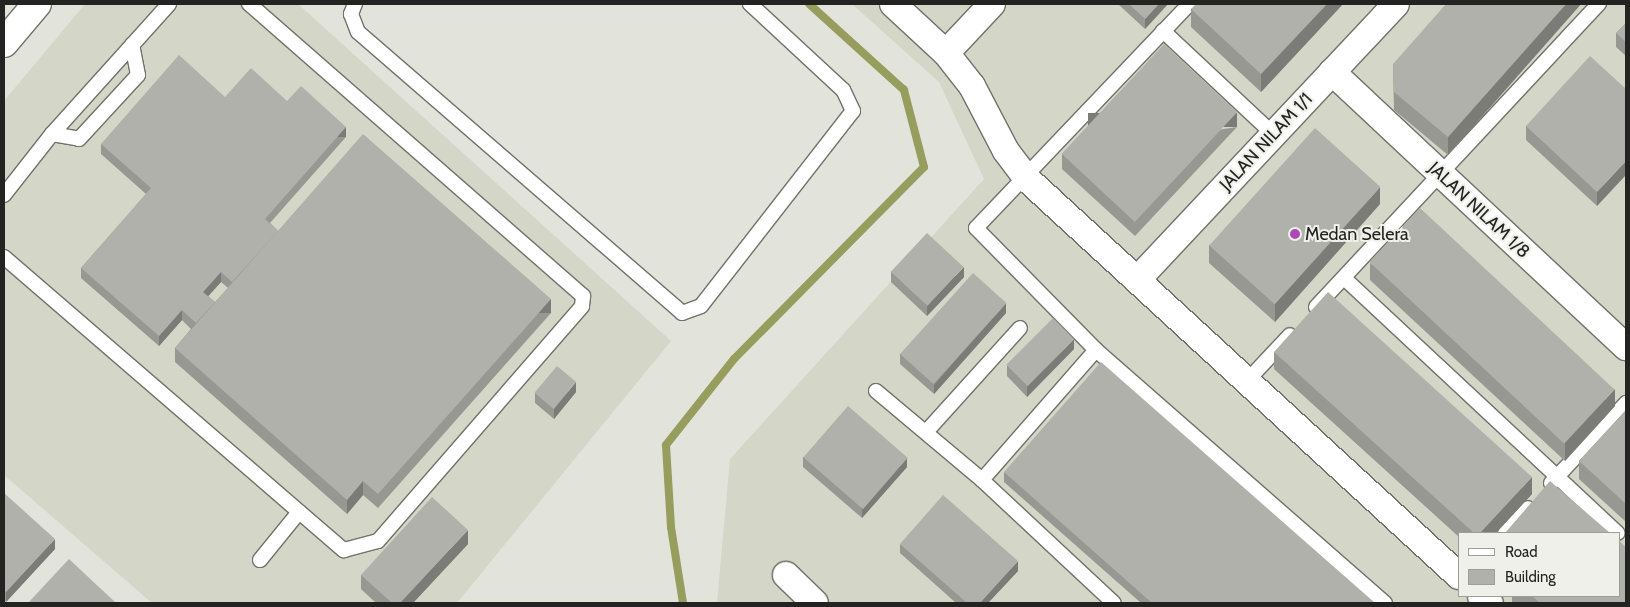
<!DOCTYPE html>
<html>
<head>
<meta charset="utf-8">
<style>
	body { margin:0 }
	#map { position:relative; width:1630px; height:607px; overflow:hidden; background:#e2e3db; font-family:Cabin,sans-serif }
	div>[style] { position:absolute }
	.built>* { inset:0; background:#d4d6c7 }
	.stream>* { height:8px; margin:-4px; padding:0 4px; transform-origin:4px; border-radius:4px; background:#969d5d }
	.roads { filter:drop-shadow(1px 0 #71726b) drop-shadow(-1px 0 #71726b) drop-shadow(0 1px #71726b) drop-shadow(0 -1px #71726b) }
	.service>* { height:14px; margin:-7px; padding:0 7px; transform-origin:7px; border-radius:7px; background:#fff }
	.minor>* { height:26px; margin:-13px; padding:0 13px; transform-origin:13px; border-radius:13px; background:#fff }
	.secondary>* { height:28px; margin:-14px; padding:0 14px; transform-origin:14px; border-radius:14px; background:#fff }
	.wall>* { inset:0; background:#979892; transform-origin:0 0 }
	.shaded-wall>* { inset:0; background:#7b7c77; transform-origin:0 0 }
	.building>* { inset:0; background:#b0b1aa; transform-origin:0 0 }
	.dots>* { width:14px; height:14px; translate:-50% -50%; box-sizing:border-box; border:2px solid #eff0e9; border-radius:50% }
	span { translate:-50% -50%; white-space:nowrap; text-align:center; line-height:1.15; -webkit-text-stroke:4px #eff0e9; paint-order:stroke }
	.street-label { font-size:18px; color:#232421 }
	.poi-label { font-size:18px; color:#232421 }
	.left { translate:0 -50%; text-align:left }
	.frame { position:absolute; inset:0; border:5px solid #232421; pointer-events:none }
	.legend { position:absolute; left:1458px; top:532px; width:162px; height:65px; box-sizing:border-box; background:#eff0e9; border:1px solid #9d9e99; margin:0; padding:6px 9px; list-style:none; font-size:15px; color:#232421 }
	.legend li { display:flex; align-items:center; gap:10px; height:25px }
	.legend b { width:25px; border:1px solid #9d9e99 }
</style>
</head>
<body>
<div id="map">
	<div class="built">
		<i style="clip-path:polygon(85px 4px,298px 4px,671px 341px,457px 603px,152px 603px,4px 475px,4px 101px)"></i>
		<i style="clip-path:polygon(evenodd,852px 4px,1626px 4px,1626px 603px,717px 603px,730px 459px,984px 179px,939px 82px,852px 4px,1459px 533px,1619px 533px,1619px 596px,1459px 596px,1459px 533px)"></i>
	</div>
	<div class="stream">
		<i style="left:683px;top:603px;width:77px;rotate:-99deg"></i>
		<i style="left:671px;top:527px;width:82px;rotate:-93.5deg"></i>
		<i style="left:666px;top:445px;width:110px;rotate:-51.7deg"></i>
		<i style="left:734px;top:359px;width:270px;rotate:-45.3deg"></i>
		<i style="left:924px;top:167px;width:80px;rotate:-104.6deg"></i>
		<i style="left:904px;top:90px;width:128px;rotate:-137.8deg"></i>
	</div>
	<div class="roads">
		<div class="service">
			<i style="left:355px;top:4px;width:11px;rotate:112deg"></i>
			<i style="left:351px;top:14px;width:19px;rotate:69deg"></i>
			<i style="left:358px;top:32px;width:429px;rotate:40.9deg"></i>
			<i style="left:682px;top:313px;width:20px;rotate:-20deg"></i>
			<i style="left:701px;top:306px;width:247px;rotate:-52.1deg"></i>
			<i style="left:853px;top:111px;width:23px;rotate:-115deg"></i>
			<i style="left:843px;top:90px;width:127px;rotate:-137.2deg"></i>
			<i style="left:1163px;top:31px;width:151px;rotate:43.1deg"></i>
			<i style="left:52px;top:134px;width:27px;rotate:10deg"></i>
			<i style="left:79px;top:139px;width:87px;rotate:-47.3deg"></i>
			<i style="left:138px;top:75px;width:31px;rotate:-101deg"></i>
			<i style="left:4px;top:195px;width:78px;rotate:-51.8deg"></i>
			<i style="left:52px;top:134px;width:175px;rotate:-48deg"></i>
			<i style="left:4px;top:257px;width:449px;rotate:40.8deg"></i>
			<i style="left:344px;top:550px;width:35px;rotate:-15deg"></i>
			<i style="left:378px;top:541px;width:311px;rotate:-49deg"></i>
			<i style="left:582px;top:306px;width:10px;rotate:-84deg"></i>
			<i style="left:583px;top:296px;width:444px;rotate:-138.8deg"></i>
			<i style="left:1344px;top:278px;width:374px;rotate:43deg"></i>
			<i style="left:1316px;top:307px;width:415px;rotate:-47deg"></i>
			<i style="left:1096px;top:350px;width:171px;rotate:-134.5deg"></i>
			<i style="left:976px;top:228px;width:309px;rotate:-46.4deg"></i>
			<i style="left:1246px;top:382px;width:64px;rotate:-46.9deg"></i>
			<i style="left:876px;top:391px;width:138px;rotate:40deg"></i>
			<i style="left:982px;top:480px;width:180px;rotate:43deg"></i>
			<i style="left:926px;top:432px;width:140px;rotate:-47.9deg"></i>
			<i style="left:982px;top:480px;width:173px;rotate:-48.8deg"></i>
			<i style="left:1096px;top:350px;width:384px;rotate:41.2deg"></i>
			<i style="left:1551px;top:483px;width:110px;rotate:-46.8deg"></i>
			<i style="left:1505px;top:533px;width:34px;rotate:-47deg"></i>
			<i style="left:260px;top:560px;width:62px;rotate:-50.9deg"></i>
		</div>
		<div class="minor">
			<i style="left:893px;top:4px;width:72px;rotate:42.8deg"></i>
			<i style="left:946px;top:53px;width:42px;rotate:51.8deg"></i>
			<i style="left:972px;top:86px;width:73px;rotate:62.4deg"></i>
			<i style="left:1006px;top:151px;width:34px;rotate:53deg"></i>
			<i style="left:1026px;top:178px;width:588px;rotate:42.59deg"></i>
			<i style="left:946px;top:53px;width:67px;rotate:-46.8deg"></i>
			<i style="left:1332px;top:72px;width:403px;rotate:43.1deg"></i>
			<i style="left:1137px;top:280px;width:378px;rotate:-46.8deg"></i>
			<i style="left:786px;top:575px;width:40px;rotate:44deg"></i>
			<i style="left:1481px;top:596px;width:11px;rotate:38deg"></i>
		</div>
		<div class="secondary">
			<i style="left:4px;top:43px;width:51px;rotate:-49.8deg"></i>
		</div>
	</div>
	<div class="wall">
		<i style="clip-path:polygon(1118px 4px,1168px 4px,1145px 29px)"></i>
		<i style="clip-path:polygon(1343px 4px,1261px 92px,1191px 27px,1191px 9px)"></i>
		<i style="clip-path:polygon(1581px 4px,1448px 155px,1394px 110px,1393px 64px)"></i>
		<i style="clip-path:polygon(1626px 23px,1626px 56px,1616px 47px,1616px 33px)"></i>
		<i style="clip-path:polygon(1626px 89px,1597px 206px,1526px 140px,1526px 126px)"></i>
		<i style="clip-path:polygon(evenodd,225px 97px,287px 101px,346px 137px,270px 223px,278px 231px,551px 313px,378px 508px,363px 495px,347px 514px,175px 362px,175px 348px,191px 329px,182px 320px,159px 346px,81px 278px,81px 268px,146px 194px,101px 154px,101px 144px,225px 97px,221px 282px,228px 288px,215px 302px,208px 296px,221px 282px)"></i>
		<i style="clip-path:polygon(1237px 127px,1135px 236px,1062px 169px,1062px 154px)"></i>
		<i style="clip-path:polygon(1380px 204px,1275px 322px,1209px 263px,1209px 245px)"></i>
		<i style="clip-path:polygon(1370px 263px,1615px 406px,1565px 461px,1370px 280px)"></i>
		<i style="clip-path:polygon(891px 272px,964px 277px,927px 316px,891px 282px)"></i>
		<i style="clip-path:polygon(1006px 313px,934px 394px,900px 364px,900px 354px)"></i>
		<i style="clip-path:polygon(1074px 349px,1027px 397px,1007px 376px,1007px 366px)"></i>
		<i style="clip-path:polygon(1274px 352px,1532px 494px,1496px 533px,1459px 533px,1459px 537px,1274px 369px)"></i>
		<i style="clip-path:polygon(576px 392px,554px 419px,535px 403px,535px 393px)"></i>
		<i style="clip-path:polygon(1626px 410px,1626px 522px,1579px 479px,1579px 461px)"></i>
		<i style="clip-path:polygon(803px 457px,907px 467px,862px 518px,803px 467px)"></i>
		<i style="clip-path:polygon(1004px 472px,1375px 603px,1141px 603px,1004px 482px)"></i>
		<i style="clip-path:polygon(4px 493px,55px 549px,6px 602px,4px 599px)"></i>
		<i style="clip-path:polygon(468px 544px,413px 603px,376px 603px,361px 589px,361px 575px)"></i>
		<i style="clip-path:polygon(900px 544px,1018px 571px,988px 603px,956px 603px,900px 553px)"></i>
		<i style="left:1512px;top:596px;width:107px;height:11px"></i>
	</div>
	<div class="shaded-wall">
		<i style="clip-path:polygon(1159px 4px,1168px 4px,1145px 29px,1145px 19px)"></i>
		<i style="clip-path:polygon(1327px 4px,1343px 4px,1261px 92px,1261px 74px)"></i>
		<i style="clip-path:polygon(1566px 4px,1581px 4px,1448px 155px,1448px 137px)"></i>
		<i style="left:1237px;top:113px;width:14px;height:149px;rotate:90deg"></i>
		<i style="left:346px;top:127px;width:10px;height:123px;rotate:90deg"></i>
		<i style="clip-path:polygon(1626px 161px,1626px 175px,1597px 206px,1597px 192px)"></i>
		<i style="clip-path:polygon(1380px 187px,1380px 204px,1275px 322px,1275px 304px)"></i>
		<i style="clip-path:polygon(964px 267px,964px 277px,927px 316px,927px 306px)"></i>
		<i style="clip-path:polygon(221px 272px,221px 282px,203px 302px,203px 292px)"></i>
		<i style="left:551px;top:299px;width:14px;height:261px;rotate:90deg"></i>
		<i style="clip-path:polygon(1006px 303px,1006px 313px,934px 394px,934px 385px)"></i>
		<i style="clip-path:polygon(182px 310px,182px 320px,159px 346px,159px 336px)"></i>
		<i style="clip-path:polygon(1074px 339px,1074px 349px,1027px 397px,1027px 387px)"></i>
		<i style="clip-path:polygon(576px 382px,576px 392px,554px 419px,554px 409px)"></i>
		<i style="clip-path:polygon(1615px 389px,1615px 406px,1565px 461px,1565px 443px)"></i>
		<i style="clip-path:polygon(907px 458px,907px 467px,862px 518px,862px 508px)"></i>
		<i style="clip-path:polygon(1532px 477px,1532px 494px,1496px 533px,1480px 533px)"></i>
		<i style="clip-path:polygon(363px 481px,363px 495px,347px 514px,347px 500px)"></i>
		<i style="clip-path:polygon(468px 530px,468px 544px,413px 603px,400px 603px)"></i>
		<i style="clip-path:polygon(55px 539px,55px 549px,6px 602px,6px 592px)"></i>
		<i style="clip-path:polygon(1018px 561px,1018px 571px,988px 603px,980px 603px)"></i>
	</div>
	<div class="building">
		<i style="clip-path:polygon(1129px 4px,1159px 4px,1145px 19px)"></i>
		<i style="clip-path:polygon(1196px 4px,1327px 4px,1261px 74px,1191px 9px)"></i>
		<i style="clip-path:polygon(1446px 4px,1566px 4px,1448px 137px,1394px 92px,1393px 64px)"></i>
		<i style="clip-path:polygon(1626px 23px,1626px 42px,1616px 33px)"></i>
		<i style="left:1164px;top:44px;width:100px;height:150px;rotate:43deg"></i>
		<i style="clip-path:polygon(179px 55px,225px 97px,251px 68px,287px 101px,301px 86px,346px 127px,265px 219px,278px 231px,232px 282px,221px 272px,203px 292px,215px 302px,196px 323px,182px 310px,159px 336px,81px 268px,151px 188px,101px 144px)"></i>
		<i style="clip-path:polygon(1590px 56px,1626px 89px,1626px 161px,1597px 192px,1526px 126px)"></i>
		<i style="left:1315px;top:128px;width:88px;height:158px;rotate:42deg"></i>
		<i style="clip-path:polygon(363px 134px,551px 299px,378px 494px,363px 481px,347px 500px,175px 348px)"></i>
		<i style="left:1420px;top:208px;width:266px;height:74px;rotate:43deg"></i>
		<i style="left:927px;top:233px;width:50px;height:53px;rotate:43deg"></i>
		<i style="left:973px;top:273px;width:45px;height:109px;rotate:42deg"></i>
		<i style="clip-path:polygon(1328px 292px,1532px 477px,1480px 533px,1474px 533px,1274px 352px)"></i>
		<i style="left:1053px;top:318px;width:30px;height:66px;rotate:45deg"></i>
		<i style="clip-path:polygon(1101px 362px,1375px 603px,1152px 603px,1004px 472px)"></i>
		<i style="left:557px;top:366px;width:25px;height:35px;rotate:40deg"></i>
		<i style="left:848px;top:406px;width:79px;height:68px;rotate:41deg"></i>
		<i style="clip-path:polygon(1626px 410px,1626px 504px,1579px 461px)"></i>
		<i style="clip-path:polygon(1550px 481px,1610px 533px,1505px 533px)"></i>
		<i style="clip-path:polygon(4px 493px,55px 539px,6px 592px,4px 589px)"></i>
		<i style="clip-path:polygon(943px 495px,1018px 561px,980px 603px,967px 603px,900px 544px)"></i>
		<i style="clip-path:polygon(432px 497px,468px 530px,400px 603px,392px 603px,361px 575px)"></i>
		<i style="clip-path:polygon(1619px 541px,1626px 547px,1626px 603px,1540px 603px,1532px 596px,1619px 596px)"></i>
		<i style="clip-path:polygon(69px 559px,116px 603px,28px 603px)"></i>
	</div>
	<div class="dots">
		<i style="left:1295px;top:234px;background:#aa4bb4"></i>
	</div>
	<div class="street-label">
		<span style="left:1266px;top:142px;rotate:-47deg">JALAN NILAM 1/1</span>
		<span style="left:1479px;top:210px;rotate:43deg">JALAN NILAM 1/8</span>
	</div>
	<div class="poi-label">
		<span class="left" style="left:1305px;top:234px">Medan Selera</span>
	</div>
	<div class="frame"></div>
	<ul class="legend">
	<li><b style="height:6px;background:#fff"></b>Road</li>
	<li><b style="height:14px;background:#b0b1aa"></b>Building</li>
	</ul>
</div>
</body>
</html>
